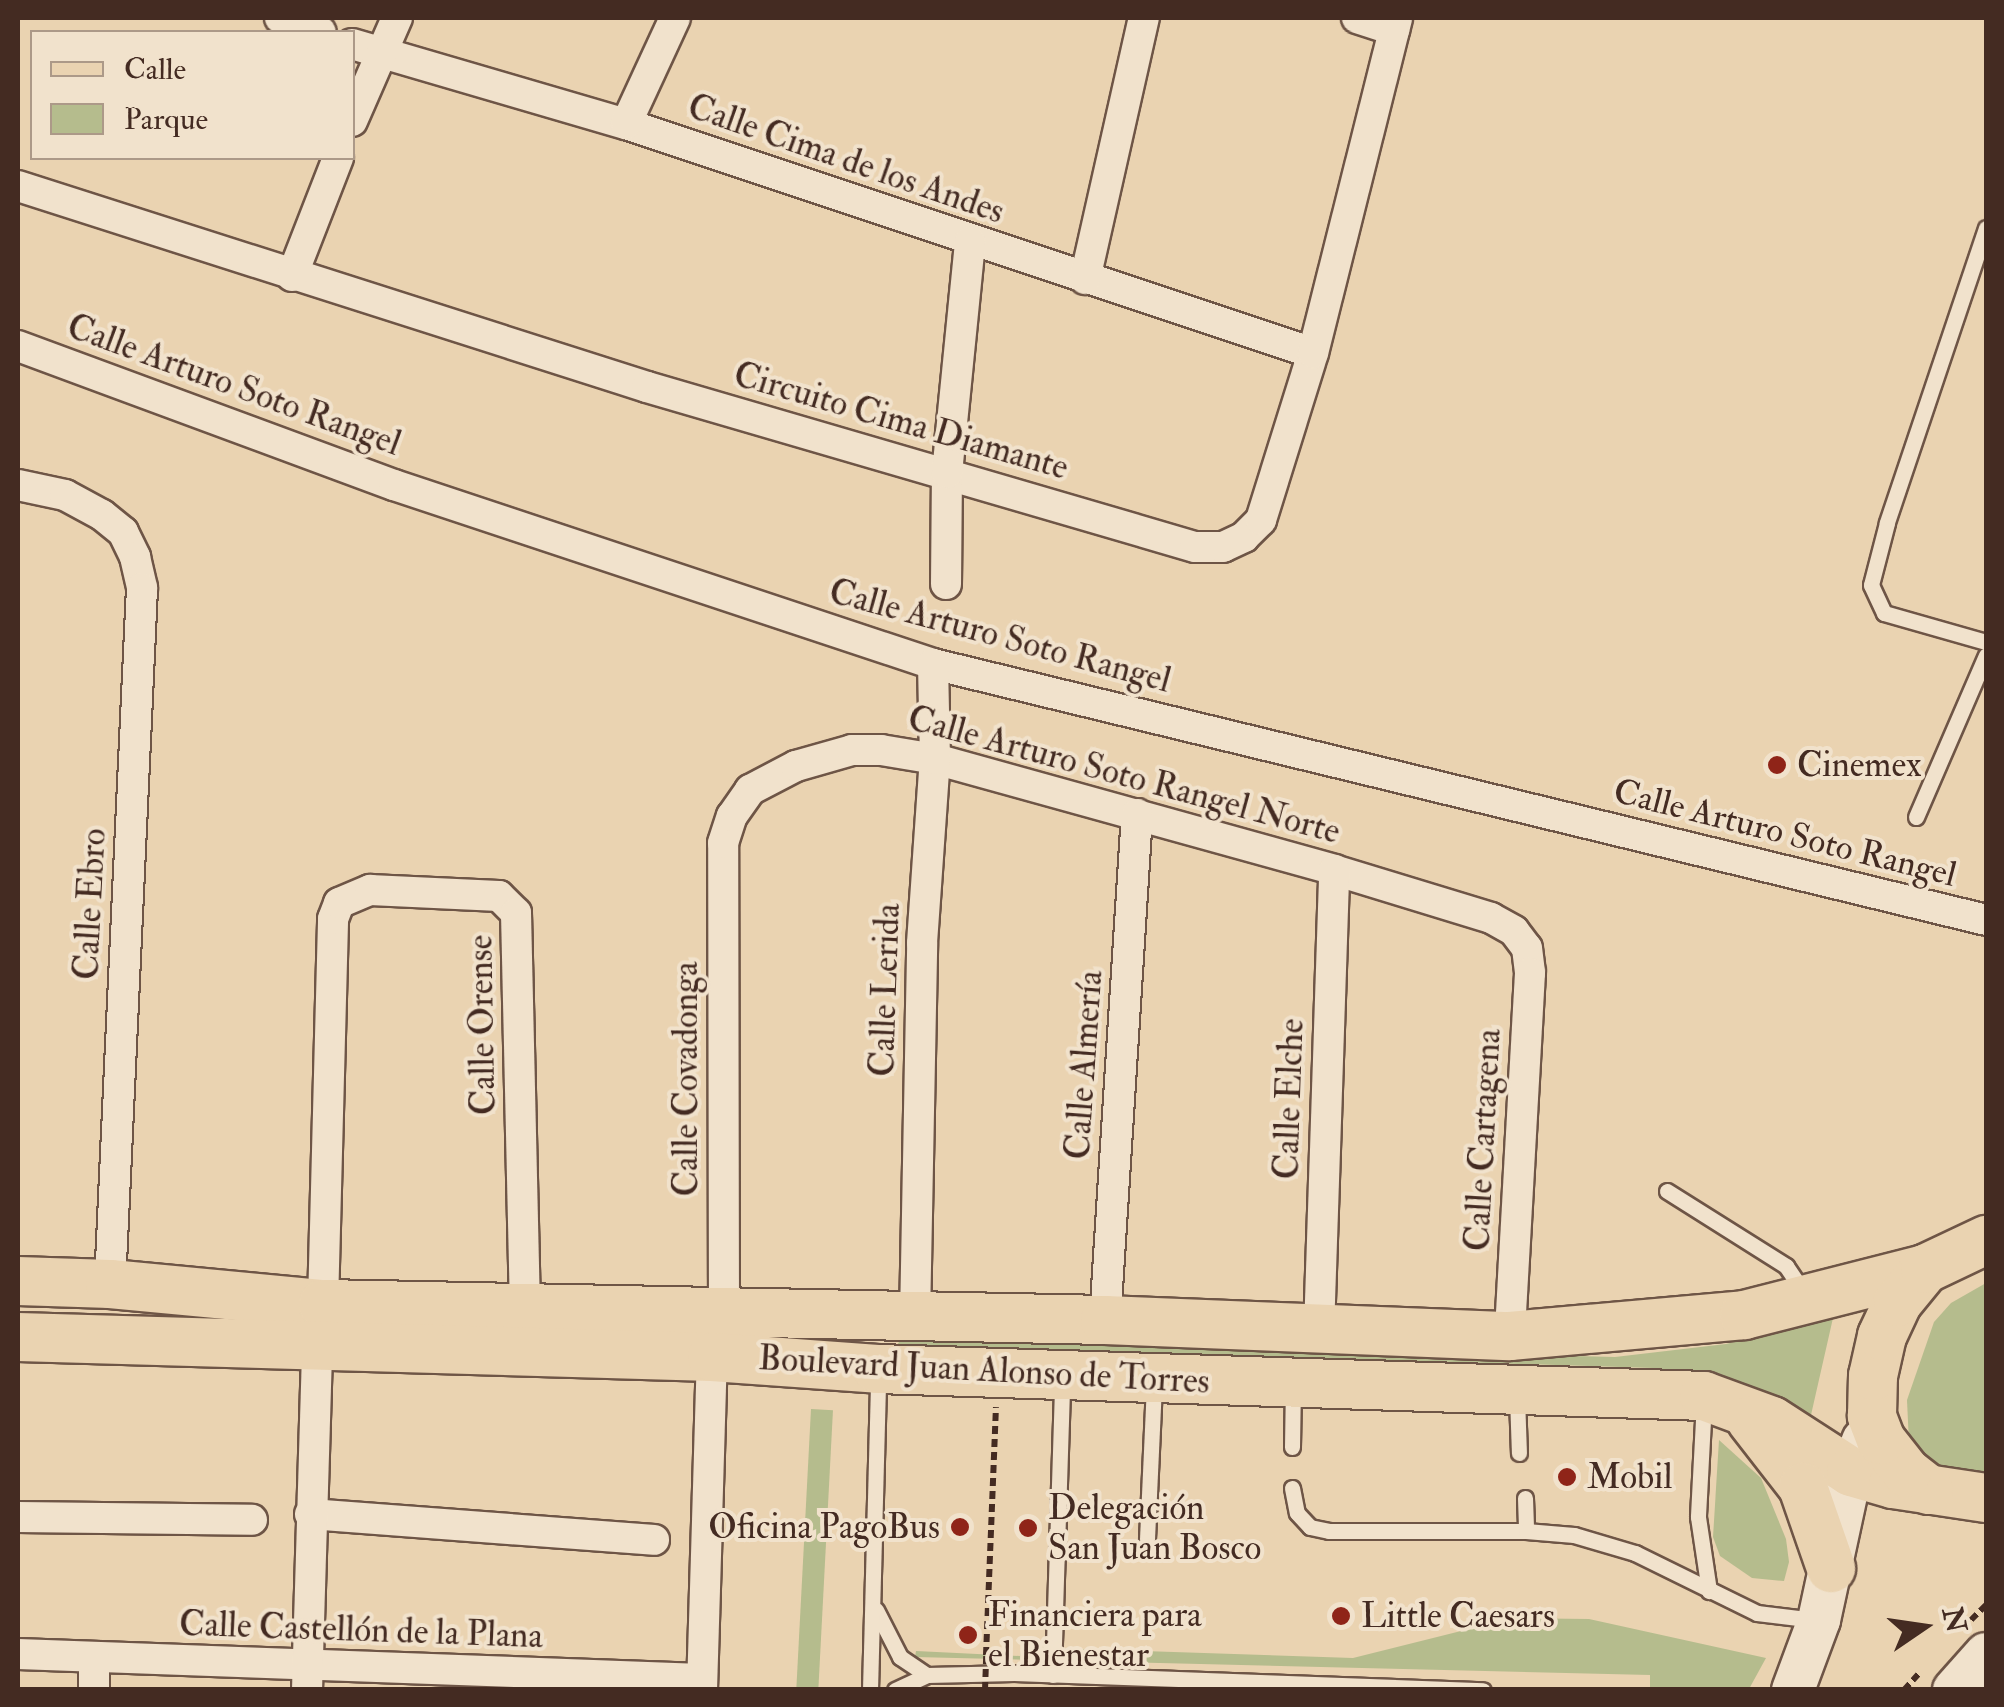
<!DOCTYPE html>
<html>
<head>
<meta charset="utf-8">
<style>
	body { margin:0 }
	#map { position:relative; width:2004px; height:1707px; overflow:hidden; background:#ead3b1; font-family:"IM FELL Double Pica",serif }
	div>[style] { position:absolute }
	.green>* { inset:0; background:#b5bc8d; transform-origin:0 0 }
	.path>* { height:6px; margin-top:-3px; transform-origin:0; background:repeating-linear-gradient(90deg,#442b22 0 8px,transparent 0 13px) }
	.roads { filter:drop-shadow(2px 0 #6e5546) drop-shadow(-2px 0 #6e5546) drop-shadow(0 2px #6e5546) drop-shadow(0 -2px #6e5546) }
	.lane>* { height:15px; margin:-7.5px; padding:0 7.5px; transform-origin:7.5px; border-radius:7.5px; background:#f1e2cc }
	.street>* { height:30px; margin:-15px; padding:0 15px; transform-origin:15px; border-radius:15px; background:#f1e2cc }
	.secondary>* { height:42px; margin:-21px; padding:0 21px; transform-origin:21px; border-radius:21px; background:#f1e2cc }
	.primary>* { height:48px; margin:-24px; padding:0 24px; transform-origin:24px; border-radius:24px; background:#ead3b1 }
	.path-bridge>* { height:6px; margin-top:-3px; transform-origin:0; background:repeating-linear-gradient(90deg,#442b22 0 8px,transparent 0 13px) }
	.dots>* { width:28px; height:28px; translate:-50% -50%; box-sizing:border-box; border:5px solid #f1e2cc; border-radius:50% }
	span { translate:-50% -50%; white-space:nowrap; text-align:center; line-height:1.15; -webkit-text-stroke:8px #f1e2cc; paint-order:stroke }
	.street-label { font-size:35px; color:#442b22 }
	.poi-label { font-size:35px; color:#442b22 }
	.left { translate:0 -50%; text-align:left }
	.right { translate:-100% -50%; text-align:right }
	.frame { position:absolute; inset:0; border:20px solid #442b22; pointer-events:none }
	.legend { position:absolute; left:30px; top:30px; width:325px; height:130px; box-sizing:border-box; background:#f1e2cc; border:2px solid #ac9988; margin:0; padding:12px 18px; list-style:none; font-size:30px; color:#442b22 }
	.legend li { display:flex; align-items:center; gap:20px; height:50px }
	.legend b { width:50px; border:2px solid #ac9988 }
	.north { position:absolute; left:1874px; top:1577px; width:100px; height:100px; -webkit-text-stroke:8px #f1e2cc; paint-order:stroke; rotate:77deg; font-size:28px; font-weight:700; line-height:40px; text-align:center; color:#442b22 }
	.north::after { content:''; display:block; margin:auto; width:35px; height:45px; background:#442b22; clip-path:polygon(50% 0,100% 100%,50% 72%,0 100%) }
</style>
</head>
<body>
<div id="map">
	<div class="green">
		<i style="clip-path:polygon(1986px 1283px,1986px 1472px,1945px 1469px,1923px 1461px,1909px 1443px,1907px 1400px,1934px 1322px,1951px 1303px)"></i>
		<i style="clip-path:polygon(1833px 1318px,1811px 1415px,1728px 1378px,1653px 1368px,897px 1345px,901px 1339px,1615px 1357px,1726px 1344px)"></i>
		<i style="left:811px;top:1409px;width:22px;height:280px;rotate:3deg"></i>
		<i style="clip-path:polygon(1719px 1440px,1761px 1478px,1786px 1539px,1789px 1562px,1784px 1581px,1752px 1578px,1720px 1556px,1713px 1537px)"></i>
		<i style="clip-path:polygon(1513px 1618px,1589px 1619px,1766px 1658px,1749px 1689px,1650px 1690px,1650px 1675px,915px 1657px,916px 1651px,1020px 1656px,1022px 1647px,1353px 1658px)"></i>
	</div>
	<div class="path">
		<i style="left:1971px;top:1620px;width:21px;rotate:-45deg"></i>
		<i style="left:986px;top:1655px;width:248px;rotate:-87.7deg"></i>
		<i style="left:1904px;top:1690px;width:24px;rotate:-48deg"></i>
	</div>
	<div class="roads">
		<div class="lane">
			<i style="left:1986px;top:228px;width:311px;rotate:108.6deg"></i>
			<i style="left:1887px;top:523px;width:64px;rotate:104.5deg"></i>
			<i style="left:1871px;top:585px;width:31px;rotate:65deg"></i>
			<i style="left:1884px;top:613px;width:106px;rotate:15.9deg"></i>
			<i style="left:1916px;top:817px;width:176px;rotate:-66.6deg"></i>
			<i style="left:1667px;top:1191px;width:141px;rotate:32.2deg"></i>
			<i style="left:1786px;top:1266px;width:32px;rotate:56deg"></i>
			<i style="left:1517px;top:1397px;width:56px;rotate:88deg"></i>
			<i style="left:1704px;top:1401px;width:116px;rotate:93deg"></i>
			<i style="left:1698px;top:1517px;width:75px;rotate:81.5deg"></i>
			<i style="left:1292px;top:1447px;width:61px;rotate:-89.1deg"></i>
			<i style="left:1292px;top:1488px;width:25px;rotate:79deg"></i>
			<i style="left:1297px;top:1513px;width:19px;rotate:47deg"></i>
			<i style="left:1310px;top:1527px;width:19px;rotate:12deg"></i>
			<i style="left:1329px;top:1531px;width:197px"></i>
			<i style="left:1525px;top:1498px;width:33px;rotate:88deg"></i>
			<i style="left:1526px;top:1531px;width:48px;rotate:4.8deg"></i>
			<i style="left:1574px;top:1535px;width:64px;rotate:16.4deg"></i>
			<i style="left:1635px;top:1553px;width:136px;rotate:26.2deg"></i>
			<i style="left:1757px;top:1613px;width:58px;rotate:6.9deg"></i>
			<i style="left:1147px;top:1539px;width:156px;rotate:-87.4deg"></i>
			<i style="left:876px;top:1610px;width:53px;rotate:62.9deg"></i>
			<i style="left:900px;top:1657px;width:32px;rotate:34deg"></i>
			<i style="left:1053px;top:1675px;width:292px;rotate:-88.2deg"></i>
			<i style="left:870px;top:1690px;width:316px;rotate:-88.5deg"></i>
			<i style="left:895px;top:1690px;width:35px;rotate:-25deg"></i>
			<i style="left:927px;top:1675px;width:87px;rotate:-1.3deg"></i>
			<i style="left:1014px;top:1673px;width:469px;rotate:2.1deg"></i>
		</div>
		<div class="street">
			<i style="left:280px;top:18px;width:43px;rotate:18.9deg"></i>
			<i style="left:1357px;top:18px;width:39px;rotate:18deg"></i>
			<i style="left:352px;top:44px;width:285px;rotate:16.3deg"></i>
			<i style="left:626px;top:124px;width:724px;rotate:18.43deg"></i>
			<i style="left:352px;top:121px;width:112px;rotate:-66.4deg"></i>
			<i style="left:626px;top:124px;width:117px;rotate:-65.2deg"></i>
			<i style="left:18px;top:186px;width:660px;rotate:17.72deg"></i>
			<i style="left:647px;top:387px;width:571px;rotate:16.28deg"></i>
			<i style="left:1195px;top:547px;width:28px"></i>
			<i style="left:1223px;top:547px;width:23px;rotate:-25deg"></i>
			<i style="left:1244px;top:537px;width:24px;rotate:-45deg"></i>
			<i style="left:1261px;top:520px;width:175px;rotate:-72.7deg"></i>
			<i style="left:1313px;top:353px;width:345px;rotate:-75.9deg"></i>
			<i style="left:292px;top:276px;width:127px;rotate:-68.7deg"></i>
			<i style="left:1085px;top:279px;width:268px;rotate:-77.3deg"></i>
			<i style="left:18px;top:346px;width:401px;rotate:20.3deg"></i>
			<i style="left:394px;top:485px;width:568px;rotate:18.37deg"></i>
			<i style="left:933px;top:664px;width:1084px;rotate:13.66deg"></i>
			<i style="left:18px;top:485px;width:48px;rotate:12deg"></i>
			<i style="left:65px;top:495px;width:42px;rotate:28.4deg"></i>
			<i style="left:102px;top:515px;width:27px;rotate:39deg"></i>
			<i style="left:123px;top:532px;width:28px;rotate:64deg"></i>
			<i style="left:135px;top:557px;width:32px;rotate:77deg"></i>
			<i style="left:142px;top:588px;width:697px;rotate:92.63deg"></i>
			<i style="left:946px;top:584px;width:111px;rotate:-89.5deg"></i>
			<i style="left:947px;top:473px;width:233px;rotate:-84.3deg"></i>
			<i style="left:323px;top:1304px;width:385px;rotate:-88.5deg"></i>
			<i style="left:333px;top:919px;width:17px;rotate:-69deg"></i>
			<i style="left:339px;top:903px;width:34px;rotate:-23deg"></i>
			<i style="left:370px;top:890px;width:129px;rotate:2.7deg"></i>
			<i style="left:499px;top:896px;width:24px;rotate:45deg"></i>
			<i style="left:516px;top:913px;width:393px;rotate:88.7deg"></i>
			<i style="left:724px;top:1315px;width:472px;rotate:-90.1deg"></i>
			<i style="left:723px;top:843px;width:28px;rotate:-72deg"></i>
			<i style="left:732px;top:816px;width:32px;rotate:-55deg"></i>
			<i style="left:750px;top:790px;width:52px;rotate:-27.6deg"></i>
			<i style="left:796px;top:766px;width:58px;rotate:-15.9deg"></i>
			<i style="left:852px;top:750px;width:29px"></i>
			<i style="left:881px;top:750px;width:55px;rotate:9.5deg"></i>
			<i style="left:935px;top:759px;width:414px;rotate:15.5deg"></i>
			<i style="left:1334px;top:870px;width:164px;rotate:17deg"></i>
			<i style="left:1491px;top:918px;width:26px;rotate:29deg"></i>
			<i style="left:1514px;top:931px;width:21px;rotate:53deg"></i>
			<i style="left:1527px;top:948px;width:25px;rotate:83deg"></i>
			<i style="left:1530px;top:973px;width:364px;rotate:93.2deg"></i>
			<i style="left:915px;top:1319px;width:376px;rotate:-88.9deg"></i>
			<i style="left:922px;top:943px;width:184px;rotate:-86deg"></i>
			<i style="left:935px;top:759px;width:95px;rotate:-91.2deg"></i>
			<i style="left:1105px;top:1320px;width:507px;rotate:-86.38deg"></i>
			<i style="left:1319px;top:1331px;width:461px;rotate:-88.1deg"></i>
			<i style="left:310px;top:1514px;width:345px;rotate:4.3deg"></i>
			<i style="left:18px;top:1517px;width:234px;rotate:0.7deg"></i>
			<i style="left:18px;top:1654px;width:684px;rotate:2.09deg"></i>
			<i style="left:94px;top:1690px;width:32px;rotate:-90deg"></i>
			<i style="left:307px;top:1690px;width:344px;rotate:-88.3deg"></i>
			<i style="left:702px;top:1690px;width:333px;rotate:-88.3deg"></i>
		</div>
		<div class="secondary">
			<i style="left:1793px;top:1690px;width:75px;rotate:-69.6deg"></i>
			<i style="left:1819px;top:1620px;width:151px;rotate:-77.8deg"></i>
			<i style="left:1851px;top:1472px;width:34px;rotate:-69deg"></i>
			<i style="left:1954px;top:1690px;width:48px;rotate:-48.4deg"></i>
		</div>
		<div class="primary">
			<i style="left:18px;top:1281px;width:92px;rotate:1.9deg"></i>
			<i style="left:110px;top:1284px;width:214px;rotate:5.4deg"></i>
			<i style="left:323px;top:1304px;width:782px;rotate:1.17deg"></i>
			<i style="left:1105px;top:1320px;width:405px;rotate:2.3deg"></i>
			<i style="left:1510px;top:1336px;width:235px;rotate:-5.1deg"></i>
			<i style="left:1744px;top:1315px;width:187px;rotate:-14.3deg"></i>
			<i style="left:18px;top:1337px;width:694px;rotate:1.65deg"></i>
			<i style="left:712px;top:1357px;width:166px;rotate:4.1deg"></i>
			<i style="left:878px;top:1369px;width:826px;rotate:1.87deg"></i>
			<i style="left:1704px;top:1396px;width:72px;rotate:20.2deg"></i>
			<i style="left:1772px;top:1421px;width:94px;rotate:32.8deg"></i>
			<i style="left:1851px;top:1472px;width:44px;rotate:15.9deg"></i>
			<i style="left:1893px;top:1484px;width:94px;rotate:8.6deg"></i>
			<i style="left:1751px;top:1420px;width:85px;rotate:52.2deg"></i>
			<i style="left:1803px;top:1487px;width:86px;rotate:70.9deg"></i>
			<i style="left:1929px;top:1490px;width:28px;rotate:-142deg"></i>
			<i style="left:1907px;top:1473px;width:42px;rotate:-128.2deg"></i>
			<i style="left:1881px;top:1440px;width:26px;rotate:-111deg"></i>
			<i style="left:1872px;top:1416px;width:40px;rotate:-88.6deg"></i>
			<i style="left:1873px;top:1376px;width:41px;rotate:-77.3deg"></i>
			<i style="left:1882px;top:1336px;width:38px;rotate:-65deg"></i>
			<i style="left:1898px;top:1302px;width:43px;rotate:-50.7deg"></i>
			<i style="left:1925px;top:1269px;width:68px;rotate:-25.4deg"></i>
		</div>
	</div>
	<div class="path-bridge">
		<i style="left:985px;top:1690px;width:34px;rotate:-88deg"></i>
	</div>
	<div class="dots">
		<i style="left:1777px;top:765px;background:#8f2418"></i>
		<i style="left:1567px;top:1477px;background:#8f2418"></i>
		<i style="left:960px;top:1527px;background:#8f2418"></i>
		<i style="left:1028px;top:1528px;background:#8f2418"></i>
		<i style="left:1341px;top:1616px;background:#8f2418"></i>
		<i style="left:968px;top:1635px;background:#8f2418"></i>
	</div>
	<div class="street-label">
		<span style="left:846px;top:159px;rotate:19deg">Calle Cima de los Andes</span>
		<span style="left:234px;top:385px;rotate:20deg">Calle Arturo Soto Rangel</span>
		<span style="left:901px;top:421px;rotate:16deg">Circuito Cima Diamante</span>
		<span style="left:1000px;top:636px;rotate:15deg">Calle Arturo Soto Rangel</span>
		<span style="left:1124px;top:775px;rotate:15deg">Calle Arturo Soto Rangel Norte</span>
		<span style="left:1785px;top:833px;rotate:14deg">Calle Arturo Soto Rangel</span>
		<span style="left:90px;top:904px;rotate:-87deg">Calle Ebro</span>
		<span style="left:885px;top:990px;rotate:-88deg">Calle Lerida</span>
		<span style="left:482px;top:1025px;rotate:-91deg">Calle Orense</span>
		<span style="left:1084px;top:1065px;rotate:-86deg">Calle Almería</span>
		<span style="left:686px;top:1079px;rotate:-90deg">Calle Covadonga</span>
		<span style="left:1289px;top:1099px;rotate:-88deg">Calle Elche</span>
		<span style="left:1483px;top:1140px;rotate:-87deg">Calle Cartagena</span>
		<span style="left:984px;top:1370px;rotate:3deg">Boulevard Juan Alonso de Torres</span>
		<span style="left:361px;top:1630px;rotate:2deg">Calle Castellón de la Plana</span>
	</div>
	<div class="poi-label">
		<span class="left" style="left:1797px;top:765px">Cinemex</span>
		<span class="left" style="left:1587px;top:1477px">Mobil</span>
		<span class="left" style="left:1048px;top:1528px">Delegación<br>San Juan Bosco</span>
		<span class="right" style="left:940px;top:1527px">Oficina PagoBus</span>
		<span class="left" style="left:988px;top:1635px">Financiera para<br>el Bienestar</span>
		<span class="left" style="left:1361px;top:1616px">Little Caesars</span>
	</div>
	<div class="frame"></div>
	<ul class="legend">
	<li><b style="height:12px;background:#ead3b1"></b>Calle</li>
	<li><b style="height:28px;background:#b5bc8d"></b>Parque</li>
	</ul>
	<div class="north">N</div>
</div>
</body>
</html>
